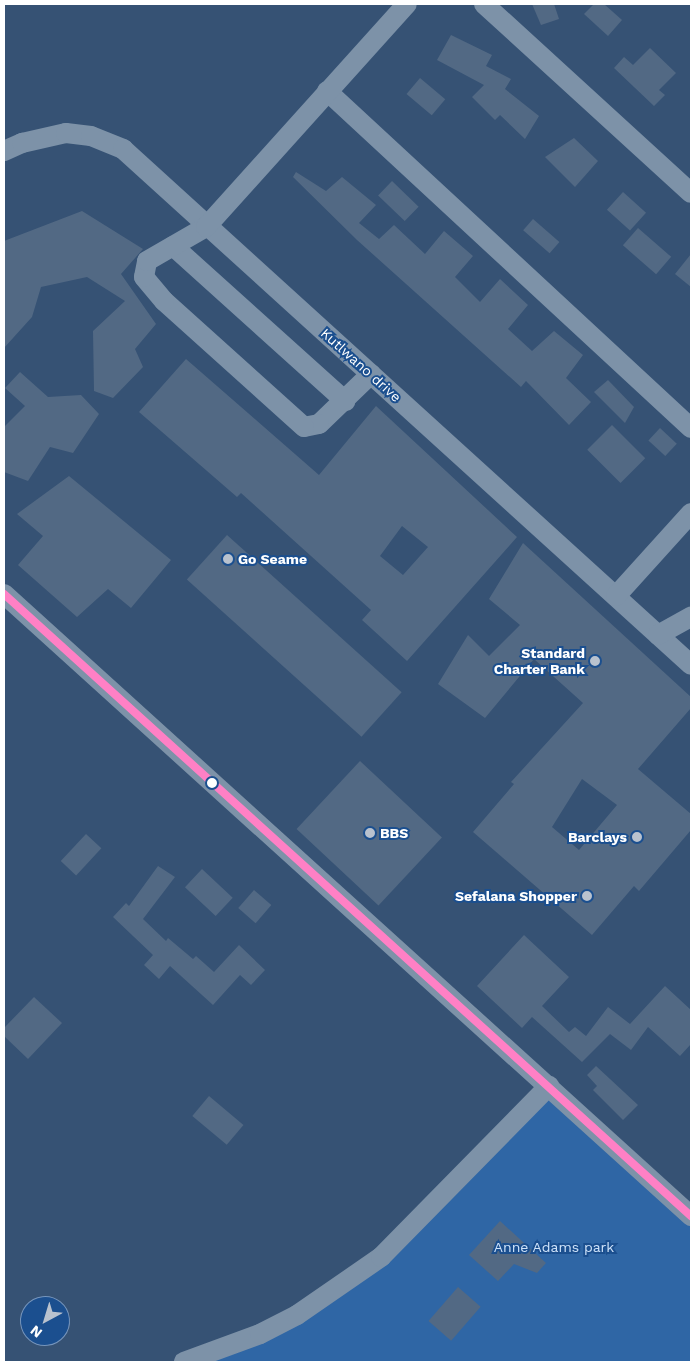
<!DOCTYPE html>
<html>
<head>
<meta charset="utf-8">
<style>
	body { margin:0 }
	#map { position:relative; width:695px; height:1366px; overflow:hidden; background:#365274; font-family:"Work Sans",sans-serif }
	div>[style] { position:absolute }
	.green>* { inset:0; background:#2f66a5 }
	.building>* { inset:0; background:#526984; transform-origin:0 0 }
	.minor>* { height:20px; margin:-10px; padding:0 10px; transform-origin:10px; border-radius:10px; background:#7d92a8 }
	.bus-1>* { height:8px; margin:-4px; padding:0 4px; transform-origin:4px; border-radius:4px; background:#ff80c5 }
	.dots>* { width:14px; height:14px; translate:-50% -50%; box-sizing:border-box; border:2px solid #1b4f8f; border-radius:50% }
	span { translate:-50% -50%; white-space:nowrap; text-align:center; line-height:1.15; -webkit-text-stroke:4px #1b4f8f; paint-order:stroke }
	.street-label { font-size:14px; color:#fff }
	.poi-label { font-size:14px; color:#fff; font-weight:700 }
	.left { translate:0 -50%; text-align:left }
	.right { translate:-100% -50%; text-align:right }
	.park-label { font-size:14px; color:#cfe3fa }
	.frame { position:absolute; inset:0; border:5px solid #fff; pointer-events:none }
	.north { position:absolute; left:20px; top:1296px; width:50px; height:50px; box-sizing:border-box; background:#1b4f8f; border:1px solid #7695bc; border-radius:50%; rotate:219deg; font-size:14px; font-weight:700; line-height:20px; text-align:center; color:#fff }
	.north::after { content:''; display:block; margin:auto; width:18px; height:22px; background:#b9c2ce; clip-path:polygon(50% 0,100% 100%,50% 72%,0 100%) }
</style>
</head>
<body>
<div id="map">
	<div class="green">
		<i style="clip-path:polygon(549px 1086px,691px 1216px,691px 1362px,187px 1362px,260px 1334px,400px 1239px)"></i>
	</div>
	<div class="building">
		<i style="clip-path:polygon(532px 4px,554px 4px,559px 19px,541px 25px)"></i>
		<i style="clip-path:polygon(594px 4px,604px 4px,622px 20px,608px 36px,584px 14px)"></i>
		<i style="clip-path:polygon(451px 35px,492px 55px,486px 66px,511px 79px,505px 89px,539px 116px,525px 139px,500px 115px,495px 120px,472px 97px,484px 85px,437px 60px)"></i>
		<i style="clip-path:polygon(650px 48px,676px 73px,659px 90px,665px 95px,654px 106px,614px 68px,624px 57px,633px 65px)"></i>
		<i style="left:420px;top:78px;width:33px;height:21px;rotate:40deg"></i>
		<i style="clip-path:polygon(574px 138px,598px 161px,575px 187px,545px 157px)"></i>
		<i style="clip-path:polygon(296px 172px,326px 191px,342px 177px,376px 205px,359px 223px,379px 239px,394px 225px,425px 254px,444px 231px,473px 256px,455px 277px,480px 302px,500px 279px,528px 305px,508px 329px,532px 351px,554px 331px,583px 355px,566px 378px,591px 402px,569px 425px,526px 381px,521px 387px,357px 240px,293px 177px)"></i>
		<i style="left:392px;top:181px;width:37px;height:20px;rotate:44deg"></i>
		<i style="left:623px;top:192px;width:31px;height:24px;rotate:42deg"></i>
		<i style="clip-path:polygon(82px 211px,143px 249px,121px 274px,156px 324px,135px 349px,143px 367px,113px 398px,94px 391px,93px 331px,125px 301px,87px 277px,41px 287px,32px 317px,4px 348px,4px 241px)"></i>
		<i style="left:533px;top:219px;width:35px;height:15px;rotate:41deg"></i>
		<i style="left:638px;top:228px;width:44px;height:23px;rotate:41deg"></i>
		<i style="clip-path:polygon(691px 254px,691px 287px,675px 274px)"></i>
		<i style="clip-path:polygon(evenodd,186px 359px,319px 475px,376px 406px,517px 537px,407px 661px,362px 620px,371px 610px,241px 493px,237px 497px,139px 412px,186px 359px,402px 526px,428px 547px,403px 575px,380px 556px,402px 526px)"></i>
		<i style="clip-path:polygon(20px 372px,48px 397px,81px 395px,99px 414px,73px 453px,50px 447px,28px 481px,4px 472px,4px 427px,25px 406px,5px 388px)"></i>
		<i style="clip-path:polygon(608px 380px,634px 407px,625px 423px,594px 392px)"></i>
		<i style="left:612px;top:425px;width:47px;height:35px;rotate:45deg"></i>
		<i style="left:660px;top:428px;width:23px;height:17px;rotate:43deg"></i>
		<i style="clip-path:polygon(69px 476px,171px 560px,131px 608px,108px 589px,77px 617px,18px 565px,43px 536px,17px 514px)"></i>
		<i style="left:227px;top:535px;width:235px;height:60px;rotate:42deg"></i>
		<i style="clip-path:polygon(evenodd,523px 543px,691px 697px,691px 708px,638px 769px,691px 814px,691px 830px,639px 891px,634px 886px,592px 935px,473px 832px,514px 784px,511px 782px,583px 703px,534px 659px,485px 718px,438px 684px,468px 635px,489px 656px,520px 625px,489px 599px,523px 543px,582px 779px,617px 805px,579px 850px,552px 827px,582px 779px)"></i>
		<i style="left:360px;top:761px;width:112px;height:93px;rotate:43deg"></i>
		<i style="left:86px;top:834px;width:21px;height:37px;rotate:43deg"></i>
		<i style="clip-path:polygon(158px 866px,175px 877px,143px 919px,166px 941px,168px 938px,193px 959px,196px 956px,214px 972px,239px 945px,265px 970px,251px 985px,240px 975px,213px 1005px,170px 966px,159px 979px,144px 965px,153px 955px,113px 917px,126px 903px,129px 906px)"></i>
		<i style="left:202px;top:869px;width:42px;height:25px;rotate:43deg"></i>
		<i style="left:254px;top:890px;width:23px;height:24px;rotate:41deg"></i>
		<i style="clip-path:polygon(524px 935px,569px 977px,542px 1006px,569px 1032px,575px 1027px,586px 1036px,608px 1007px,630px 1024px,665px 986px,691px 1010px,691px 1044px,680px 1056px,648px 1027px,631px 1050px,610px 1034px,582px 1062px,532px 1017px,522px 1028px,477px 986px)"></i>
		<i style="clip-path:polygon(34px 997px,62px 1023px,28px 1059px,4px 1036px,4px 1028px)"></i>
		<i style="clip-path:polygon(596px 1066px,638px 1105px,623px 1120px,593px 1090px,597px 1086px,587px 1075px)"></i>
		<i style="left:209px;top:1096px;width:45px;height:26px;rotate:40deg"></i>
		<i style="clip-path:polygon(500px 1221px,546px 1263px,537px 1273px,514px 1264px,498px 1281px,469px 1255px)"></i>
		<i style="left:458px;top:1287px;width:30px;height:45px;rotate:41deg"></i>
	</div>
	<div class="minor">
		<i style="left:484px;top:4px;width:280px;rotate:42.4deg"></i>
		<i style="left:327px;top:91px;width:496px;rotate:42.8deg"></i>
		<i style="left:4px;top:151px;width:20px;rotate:-24deg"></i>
		<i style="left:22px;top:143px;width:45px;rotate:-12.8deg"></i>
		<i style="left:66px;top:133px;width:25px;rotate:7deg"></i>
		<i style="left:91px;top:136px;width:35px;rotate:22deg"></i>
		<i style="left:123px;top:149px;width:767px;rotate:42.25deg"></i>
		<i style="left:173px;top:246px;width:232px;rotate:42deg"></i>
		<i style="left:371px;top:374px;width:72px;rotate:136.1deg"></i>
		<i style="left:319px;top:424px;width:15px;rotate:169deg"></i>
		<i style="left:304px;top:427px;width:188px;rotate:-138deg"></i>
		<i style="left:164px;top:301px;width:31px;rotate:-130deg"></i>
		<i style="left:144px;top:277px;width:16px;rotate:-79deg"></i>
		<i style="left:147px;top:261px;width:68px;rotate:-30deg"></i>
		<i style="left:206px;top:227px;width:300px;rotate:-48deg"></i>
		<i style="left:4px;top:594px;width:927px;rotate:42.16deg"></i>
		<i style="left:616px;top:596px;width:112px;rotate:-47.9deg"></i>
		<i style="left:658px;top:635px;width:38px;rotate:-29deg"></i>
		<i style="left:184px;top:1362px;width:81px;rotate:-20.2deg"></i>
		<i style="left:260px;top:1334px;width:42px;rotate:-27.2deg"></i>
		<i style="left:297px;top:1315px;width:102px;rotate:-34.6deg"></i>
		<i style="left:381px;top:1257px;width:240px;rotate:-45.5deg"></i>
	</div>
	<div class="bus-1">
		<i style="left:4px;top:594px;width:927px;rotate:42.16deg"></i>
	</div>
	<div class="dots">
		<i style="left:228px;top:559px;background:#b9c2ce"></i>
		<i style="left:595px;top:661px;background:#b9c2ce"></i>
		<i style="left:212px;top:783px;background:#fff"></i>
		<i style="left:370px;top:833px;background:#b9c2ce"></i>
		<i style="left:637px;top:837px;background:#b9c2ce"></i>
		<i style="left:587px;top:896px;background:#b9c2ce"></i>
	</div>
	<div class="street-label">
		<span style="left:361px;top:365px;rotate:42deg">Kutlwano drive</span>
	</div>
	<div class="poi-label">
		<span class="left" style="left:238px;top:559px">Go Seame</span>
		<span class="right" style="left:585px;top:661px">Standard<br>Charter Bank</span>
		<span class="left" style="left:380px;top:833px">BBS</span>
		<span class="right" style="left:627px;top:837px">Barclays</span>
		<span class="right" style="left:577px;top:896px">Sefalana Shopper</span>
	</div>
	<div class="park-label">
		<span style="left:554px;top:1247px">Anne Adams park</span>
	</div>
	<div class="frame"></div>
	<div class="north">N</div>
</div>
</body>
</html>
